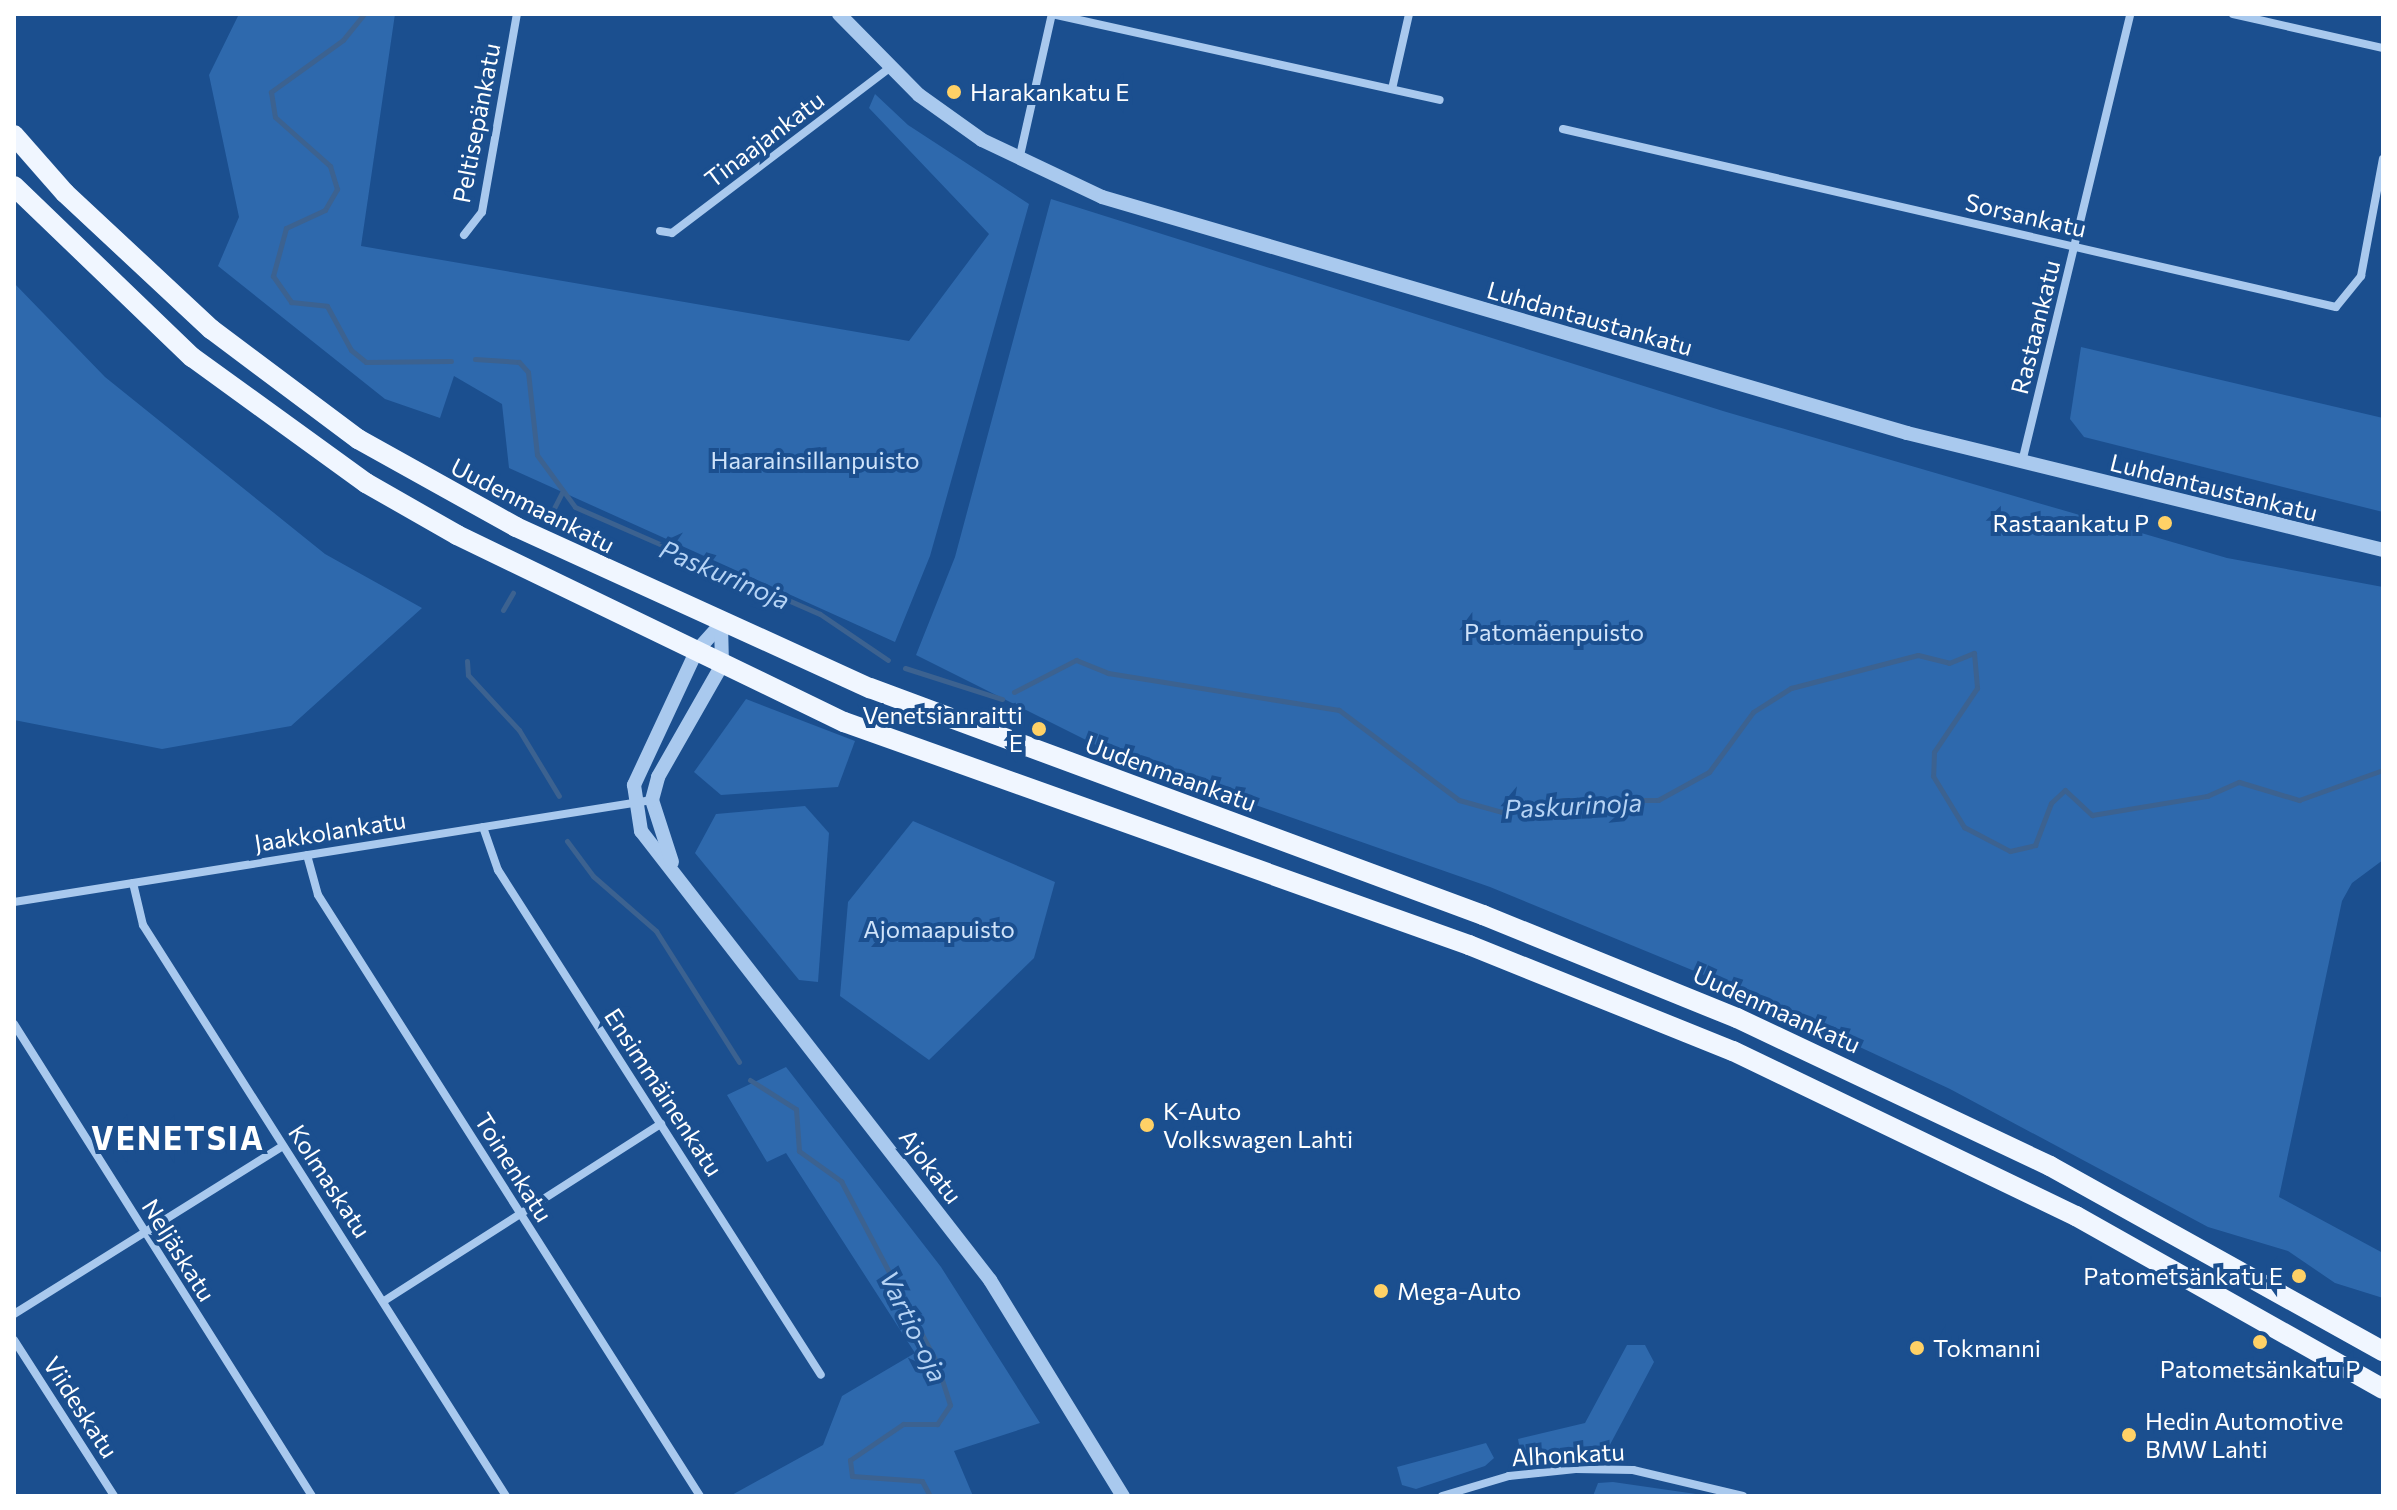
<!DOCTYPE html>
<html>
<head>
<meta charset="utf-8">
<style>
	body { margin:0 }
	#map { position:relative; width:2397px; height:1510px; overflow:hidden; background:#1b4f8f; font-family:Commissioner,sans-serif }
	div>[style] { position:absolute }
	.green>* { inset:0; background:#2e69ad }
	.stream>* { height:5px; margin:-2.5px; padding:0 2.5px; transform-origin:2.5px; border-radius:2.5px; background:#3c6290 }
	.minor>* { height:8px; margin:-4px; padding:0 4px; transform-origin:4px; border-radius:4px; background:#a9c9ee }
	.tertiary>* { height:14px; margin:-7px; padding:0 7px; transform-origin:7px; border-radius:7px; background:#a9c9ee }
	.primary>* { height:20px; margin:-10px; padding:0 10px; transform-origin:10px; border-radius:10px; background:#f0f6ff }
	.dots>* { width:22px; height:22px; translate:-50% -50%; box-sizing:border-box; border:4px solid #1b4f8f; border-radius:50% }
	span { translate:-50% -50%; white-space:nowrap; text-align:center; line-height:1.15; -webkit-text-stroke:8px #1b4f8f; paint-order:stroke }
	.poi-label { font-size:24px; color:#fff }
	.left { translate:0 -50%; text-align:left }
	.right { translate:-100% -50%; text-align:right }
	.street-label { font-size:24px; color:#fff }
	.park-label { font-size:24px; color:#cfe3fa }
	.water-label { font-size:26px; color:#b5d3f5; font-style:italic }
	.district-label { font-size:32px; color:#fff; font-weight:700; letter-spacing:2px }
	.frame { position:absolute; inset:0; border:16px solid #fff; pointer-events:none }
</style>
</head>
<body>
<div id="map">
	<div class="green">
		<i style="clip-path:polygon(239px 14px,395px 14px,361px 246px,909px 341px,989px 234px,869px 108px,875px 94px,908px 125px,1029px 204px,930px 556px,895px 642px,509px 468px,502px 404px,454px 376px,440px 418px,385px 399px,218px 266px,239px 217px,209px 75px)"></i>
		<i style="clip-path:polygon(1051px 199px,1723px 411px,2227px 558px,2383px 587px,2383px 860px,2352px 883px,2342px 901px,2279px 1197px,2383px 1253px,2383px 1298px,2335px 1283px,2288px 1251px,2208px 1227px,1950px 1089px,1709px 977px,1490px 887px,1124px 759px,916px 655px,955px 557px)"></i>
		<i style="clip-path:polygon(14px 283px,105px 377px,325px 554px,422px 608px,291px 726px,162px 749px,14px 720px)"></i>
		<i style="clip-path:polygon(2081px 347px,2383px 418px,2383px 512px,2084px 437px,2070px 419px)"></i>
		<i style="clip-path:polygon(746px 699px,855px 741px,838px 787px,721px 795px,694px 772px)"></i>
		<i style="clip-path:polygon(805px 806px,829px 833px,818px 982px,799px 980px,695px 853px,716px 814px)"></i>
		<i style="clip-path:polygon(913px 821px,1055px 882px,1034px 958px,929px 1060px,840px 996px,848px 902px)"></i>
		<i style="clip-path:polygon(786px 1067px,941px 1267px,1040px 1423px,954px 1451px,973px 1496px,730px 1496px,823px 1445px,842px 1396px,915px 1353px,786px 1153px,767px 1162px,727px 1095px)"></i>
		<i style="clip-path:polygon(1627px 1345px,1645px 1345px,1654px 1362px,1605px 1454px,1521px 1455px,1518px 1439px,1585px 1423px)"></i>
		<i style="clip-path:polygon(1486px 1443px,1494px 1458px,1485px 1466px,1416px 1489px,1402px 1485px,1397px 1467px)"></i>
		<i style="clip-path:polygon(1613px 1482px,1696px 1494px,1700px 1496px,1593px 1496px,1598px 1483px)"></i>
	</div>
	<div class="stream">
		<i style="left:364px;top:14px;width:33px;rotate:129deg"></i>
		<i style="left:343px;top:40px;width:89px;rotate:144.2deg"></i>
		<i style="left:271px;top:92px;width:25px;rotate:81deg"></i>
		<i style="left:275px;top:117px;width:74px;rotate:41.7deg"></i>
		<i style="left:330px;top:166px;width:24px;rotate:73deg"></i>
		<i style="left:337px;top:189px;width:24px;rotate:120deg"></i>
		<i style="left:325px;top:210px;width:43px;rotate:155.2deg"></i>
		<i style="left:286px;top:228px;width:50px;rotate:105.2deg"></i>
		<i style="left:273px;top:276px;width:32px;rotate:55deg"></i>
		<i style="left:291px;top:302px;width:36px;rotate:6deg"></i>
		<i style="left:327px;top:306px;width:50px;rotate:61.4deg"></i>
		<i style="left:351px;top:350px;width:19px;rotate:39deg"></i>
		<i style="left:366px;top:362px;width:85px;rotate:-0.7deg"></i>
		<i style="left:475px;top:359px;width:44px;rotate:3.9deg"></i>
		<i style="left:519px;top:362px;width:13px;rotate:48deg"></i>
		<i style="left:528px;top:372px;width:83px;rotate:83.8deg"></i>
		<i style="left:537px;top:455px;width:64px;rotate:53.8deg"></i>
		<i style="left:575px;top:507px;width:267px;rotate:23.6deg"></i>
		<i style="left:820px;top:614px;width:82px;rotate:34.1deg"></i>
		<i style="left:549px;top:518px;width:29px;rotate:-63deg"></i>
		<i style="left:503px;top:610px;width:20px;rotate:-60deg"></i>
		<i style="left:467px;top:661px;width:14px;rotate:86deg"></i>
		<i style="left:468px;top:675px;width:75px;rotate:47.2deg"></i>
		<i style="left:519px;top:730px;width:77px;rotate:58.8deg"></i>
		<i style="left:905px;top:668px;width:102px;rotate:17.7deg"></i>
		<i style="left:1014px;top:692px;width:70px;rotate:-27.3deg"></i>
		<i style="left:1076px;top:660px;width:35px;rotate:22deg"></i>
		<i style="left:1108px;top:673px;width:234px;rotate:9.1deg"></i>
		<i style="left:1339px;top:710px;width:150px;rotate:36.9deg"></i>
		<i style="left:1459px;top:800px;width:45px;rotate:15.6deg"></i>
		<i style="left:1502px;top:812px;width:64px;rotate:-10.8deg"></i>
		<i style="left:1565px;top:800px;width:93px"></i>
		<i style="left:1658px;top:800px;width:58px;rotate:-28.8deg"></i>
		<i style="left:1709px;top:772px;width:74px;rotate:-53.7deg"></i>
		<i style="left:1753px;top:712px;width:45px;rotate:-32.3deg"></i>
		<i style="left:1791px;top:688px;width:131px;rotate:-14.6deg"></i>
		<i style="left:1918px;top:655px;width:32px;rotate:14deg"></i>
		<i style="left:1949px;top:663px;width:27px;rotate:-22deg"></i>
		<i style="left:1974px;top:653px;width:35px;rotate:85deg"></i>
		<i style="left:1977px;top:688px;width:77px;rotate:123.9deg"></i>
		<i style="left:1934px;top:752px;width:24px;rotate:92deg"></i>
		<i style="left:1933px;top:776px;width:60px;rotate:58.7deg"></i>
		<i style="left:1964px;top:827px;width:52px;rotate:27.6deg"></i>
		<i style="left:2010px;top:851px;width:26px;rotate:-13deg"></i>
		<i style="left:2035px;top:845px;width:45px;rotate:-69.1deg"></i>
		<i style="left:2051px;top:803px;width:19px;rotate:-43deg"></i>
		<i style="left:2065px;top:790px;width:37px;rotate:43deg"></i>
		<i style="left:2092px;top:815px;width:117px;rotate:-9.4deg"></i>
		<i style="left:2207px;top:796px;width:35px;rotate:-24deg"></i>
		<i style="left:2239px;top:782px;width:63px;rotate:16.7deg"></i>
		<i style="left:2299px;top:800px;width:89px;rotate:-19.7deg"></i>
		<i style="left:567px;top:841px;width:44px;rotate:53.4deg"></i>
		<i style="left:593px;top:876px;width:84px;rotate:41.1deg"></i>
		<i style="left:656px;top:931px;width:155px;rotate:57.6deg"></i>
		<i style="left:750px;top:1080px;width:54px;rotate:32.2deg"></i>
		<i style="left:796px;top:1109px;width:42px;rotate:85.9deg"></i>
		<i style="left:799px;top:1151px;width:52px;rotate:35.5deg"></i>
		<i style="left:841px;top:1181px;width:204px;rotate:62.2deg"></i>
		<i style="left:936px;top:1361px;width:46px;rotate:72.3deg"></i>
		<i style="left:950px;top:1405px;width:23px;rotate:124deg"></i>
		<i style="left:937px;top:1424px;width:34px;rotate:180deg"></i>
		<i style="left:903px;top:1424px;width:64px;rotate:145.8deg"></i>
		<i style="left:850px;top:1460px;width:16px;rotate:83deg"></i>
		<i style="left:852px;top:1476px;width:70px;rotate:4.1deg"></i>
		<i style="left:922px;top:1481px;width:17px;rotate:62deg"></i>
	</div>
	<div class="minor">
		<i style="left:2233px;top:14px;width:154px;rotate:12.8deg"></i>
		<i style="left:1392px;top:89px;width:77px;rotate:-77.2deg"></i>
		<i style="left:1563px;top:129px;width:793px;rotate:12.97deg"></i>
		<i style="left:2336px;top:307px;width:40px;rotate:-51deg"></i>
		<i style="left:2361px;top:276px;width:119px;rotate:-79.4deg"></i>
		<i style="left:1019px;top:160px;width:150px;rotate:-77.3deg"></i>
		<i style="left:1052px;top:14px;width:397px;rotate:12.5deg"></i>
		<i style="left:660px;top:231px;width:12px;rotate:9deg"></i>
		<i style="left:672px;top:233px;width:273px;rotate:-37.2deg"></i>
		<i style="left:464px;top:235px;width:29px;rotate:-52deg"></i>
		<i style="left:482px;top:212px;width:201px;rotate:-80deg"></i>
		<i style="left:2022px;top:462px;width:461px;rotate:-76.4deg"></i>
		<i style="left:483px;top:827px;width:46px;rotate:70.8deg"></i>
		<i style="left:498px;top:870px;width:599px;rotate:57.4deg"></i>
		<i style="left:307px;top:855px;width:41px;rotate:74.6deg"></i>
		<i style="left:318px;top:895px;width:712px;rotate:57.56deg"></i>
		<i style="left:133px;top:883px;width:43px;rotate:76.6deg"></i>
		<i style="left:143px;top:925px;width:677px;rotate:57.55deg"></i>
		<i style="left:14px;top:902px;width:646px;rotate:-9.08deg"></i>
		<i style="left:14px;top:1024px;width:558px;rotate:57.73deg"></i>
		<i style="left:384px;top:1301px;width:329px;rotate:-32.6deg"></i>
		<i style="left:14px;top:1314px;width:317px;rotate:-32deg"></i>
		<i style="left:14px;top:1340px;width:185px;rotate:57.3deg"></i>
		<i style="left:1442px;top:1496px;width:70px;rotate:-16.6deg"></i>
		<i style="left:1509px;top:1476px;width:67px;rotate:-6deg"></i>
		<i style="left:1576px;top:1469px;width:57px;rotate:1deg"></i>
		<i style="left:1633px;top:1470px;width:113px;rotate:13.3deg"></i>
	</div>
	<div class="tertiary">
		<i style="left:839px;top:14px;width:114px;rotate:45.4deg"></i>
		<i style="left:919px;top:95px;width:77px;rotate:35.5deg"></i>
		<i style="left:982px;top:140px;width:133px;rotate:25.4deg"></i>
		<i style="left:1102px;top:197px;width:839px;rotate:16.34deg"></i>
		<i style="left:1907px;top:433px;width:490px;rotate:13.8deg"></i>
		<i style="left:721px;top:624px;width:38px;rotate:132deg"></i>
		<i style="left:696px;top:652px;width:147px;rotate:115deg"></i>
		<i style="left:634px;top:785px;width:47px;rotate:81.3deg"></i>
		<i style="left:641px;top:831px;width:569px;rotate:52.14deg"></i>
		<i style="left:990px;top:1280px;width:254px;rotate:58.4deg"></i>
		<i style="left:672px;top:862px;width:65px;rotate:-107.9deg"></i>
		<i style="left:652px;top:800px;width:24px;rotate:-75deg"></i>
		<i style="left:658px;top:777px;width:129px;rotate:-60.3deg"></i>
		<i style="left:722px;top:665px;width:41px;rotate:-91.4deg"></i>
	</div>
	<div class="primary">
		<i style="left:14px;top:135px;width:77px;rotate:48.7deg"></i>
		<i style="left:65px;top:193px;width:200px;rotate:43deg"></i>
		<i style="left:211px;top:329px;width:184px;rotate:36.8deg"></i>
		<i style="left:358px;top:439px;width:181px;rotate:29.1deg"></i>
		<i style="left:516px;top:527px;width:389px;rotate:24.5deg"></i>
		<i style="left:870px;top:688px;width:654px;rotate:20.32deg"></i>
		<i style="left:1483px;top:915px;width:274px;rotate:22.1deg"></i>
		<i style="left:1737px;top:1018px;width:346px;rotate:25.3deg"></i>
		<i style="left:2050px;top:1166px;width:381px;rotate:29.1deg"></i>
		<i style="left:14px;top:186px;width:247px;rotate:43.9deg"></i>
		<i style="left:192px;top:357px;width:215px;rotate:35.9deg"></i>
		<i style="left:366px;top:483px;width:105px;rotate:29.7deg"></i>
		<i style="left:457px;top:535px;width:430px;rotate:25.8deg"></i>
		<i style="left:844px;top:722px;width:664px;rotate:19.64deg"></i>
		<i style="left:1469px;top:945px;width:284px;rotate:21.9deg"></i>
		<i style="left:1733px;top:1051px;width:381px;rotate:25.7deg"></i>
		<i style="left:2076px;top:1216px;width:352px;rotate:29.4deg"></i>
	</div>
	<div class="dots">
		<i style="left:954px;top:92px;background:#ffd166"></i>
		<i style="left:2165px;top:523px;background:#ffd166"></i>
		<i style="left:1039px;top:729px;background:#ffd166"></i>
		<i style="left:1147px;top:1125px;background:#ffd166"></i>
		<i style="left:2299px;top:1276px;background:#ffd166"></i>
		<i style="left:1381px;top:1291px;background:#ffd166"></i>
		<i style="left:2260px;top:1342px;background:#ffd166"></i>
		<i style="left:1917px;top:1348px;background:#ffd166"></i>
		<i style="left:2129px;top:1435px;background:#ffd166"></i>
	</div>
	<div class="poi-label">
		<span class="left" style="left:970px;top:92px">Harakankatu E</span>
		<span class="right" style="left:2149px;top:523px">Rastaankatu P</span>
		<span class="right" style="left:1023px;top:729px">Venetsianraitti<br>E</span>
		<span class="left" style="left:1163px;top:1125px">K-Auto<br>Volkswagen Lahti</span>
		<span class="right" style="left:2283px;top:1276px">Patometsänkatu E</span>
		<span class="left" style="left:1397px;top:1291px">Mega-Auto</span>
		<span class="left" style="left:1933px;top:1348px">Tokmanni</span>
		<span style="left:2260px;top:1369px">Patometsänkatu P</span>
		<span class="left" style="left:2145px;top:1435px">Hedin Automotive<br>BMW Lahti</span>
	</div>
	<div class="street-label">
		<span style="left:476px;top:123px;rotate:-79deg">Peltisepänkatu</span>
		<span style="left:764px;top:139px;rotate:-37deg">Tinaajankatu</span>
		<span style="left:2026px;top:215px;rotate:13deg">Sorsankatu</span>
		<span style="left:1590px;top:318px;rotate:16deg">Luhdantaustankatu</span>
		<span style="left:2035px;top:327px;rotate:-76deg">Rastaankatu</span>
		<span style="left:2214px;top:487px;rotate:14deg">Luhdantaustankatu</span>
		<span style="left:533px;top:505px;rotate:27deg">Uudenmaankatu</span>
		<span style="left:1171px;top:773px;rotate:20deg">Uudenmaankatu</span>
		<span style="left:330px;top:831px;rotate:-9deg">Jaakkolankatu</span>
		<span style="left:1777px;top:1009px;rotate:24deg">Uudenmaankatu</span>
		<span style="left:664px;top:1092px;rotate:57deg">Ensimmäinenkatu</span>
		<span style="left:931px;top:1166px;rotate:53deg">Ajokatu</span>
		<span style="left:514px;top:1167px;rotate:58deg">Toinenkatu</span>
		<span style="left:330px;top:1181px;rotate:57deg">Kolmaskatu</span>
		<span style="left:179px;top:1250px;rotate:58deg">Neljäskatu</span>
		<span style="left:81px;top:1407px;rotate:57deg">Viideskatu</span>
		<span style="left:1568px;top:1454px;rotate:-3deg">Alhonkatu</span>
	</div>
	<div class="park-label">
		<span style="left:815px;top:460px">Haarainsillanpuisto</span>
		<span style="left:1554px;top:632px">Patomäenpuisto</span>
		<span style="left:939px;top:929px">Ajomaapuisto</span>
	</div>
	<div class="water-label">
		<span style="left:725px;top:574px;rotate:23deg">Paskurinoja</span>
		<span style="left:1573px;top:805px;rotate:-3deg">Paskurinoja</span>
		<span style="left:914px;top:1326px;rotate:64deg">Vartio-oja</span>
	</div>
	<div class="district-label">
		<span style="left:178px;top:1137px">VENETSIA</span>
	</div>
	<div class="frame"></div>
</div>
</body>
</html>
